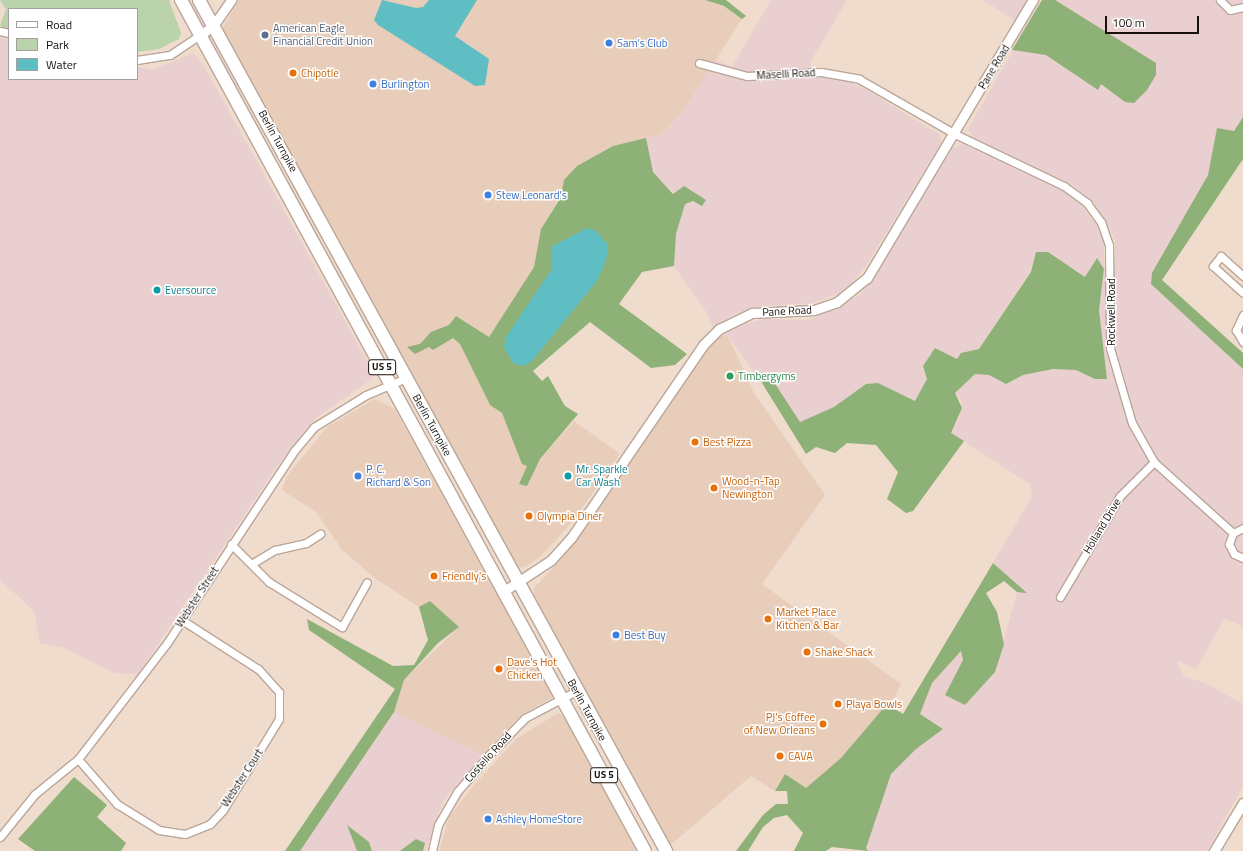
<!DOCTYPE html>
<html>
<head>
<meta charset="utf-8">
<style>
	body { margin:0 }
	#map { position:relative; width:1243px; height:851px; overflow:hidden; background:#f0dccd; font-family:"Titillium Web",sans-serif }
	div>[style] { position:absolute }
	.built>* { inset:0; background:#e8cdba }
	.industrial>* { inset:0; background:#e9cfcf }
	.green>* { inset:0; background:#bad3ab }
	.forest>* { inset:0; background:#8eb177 }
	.water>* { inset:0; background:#5fbec3 }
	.roads { filter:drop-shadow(1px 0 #baa699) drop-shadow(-1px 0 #baa699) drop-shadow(0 1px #baa699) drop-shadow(0 -1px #baa699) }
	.street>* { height:7px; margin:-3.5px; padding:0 3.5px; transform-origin:3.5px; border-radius:3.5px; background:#fff }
	.secondary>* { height:9px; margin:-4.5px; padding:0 4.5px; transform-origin:4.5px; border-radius:4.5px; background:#fff }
	.highway>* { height:12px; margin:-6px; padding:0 6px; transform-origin:6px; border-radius:6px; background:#fff }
	.dots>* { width:11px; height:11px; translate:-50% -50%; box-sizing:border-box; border:2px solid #fff; border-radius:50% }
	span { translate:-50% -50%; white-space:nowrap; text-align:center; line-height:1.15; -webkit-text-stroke:3px #fff; paint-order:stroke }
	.shield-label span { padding:1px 3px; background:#fff; border:1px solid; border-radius:3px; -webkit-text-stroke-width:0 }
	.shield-label { font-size:10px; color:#18110c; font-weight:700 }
	.service-label { font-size:11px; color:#4e5e75 }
	.left { translate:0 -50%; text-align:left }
	.shop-label { font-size:11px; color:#366cbe }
	.street-label { font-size:11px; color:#18110c }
	.food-label { font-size:11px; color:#c56008 }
	.right { translate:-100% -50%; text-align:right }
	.culture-label { font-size:11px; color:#0d838f }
	.leisure-label { font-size:11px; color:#27864d }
	.legend { position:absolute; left:8px; top:8px; width:130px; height:72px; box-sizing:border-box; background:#fff; border:1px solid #a3a09e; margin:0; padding:5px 7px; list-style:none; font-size:12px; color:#18110c }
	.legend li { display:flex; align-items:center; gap:8px; height:20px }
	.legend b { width:20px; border:1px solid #a3a09e }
	.scale { position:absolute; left:1105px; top:16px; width:94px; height:18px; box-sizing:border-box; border:2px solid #18110c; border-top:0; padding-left:5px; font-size:12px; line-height:14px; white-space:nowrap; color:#18110c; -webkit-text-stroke:3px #fff; paint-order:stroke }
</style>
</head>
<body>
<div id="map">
	<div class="built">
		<i style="clip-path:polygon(239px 0,705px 0,724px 6px,742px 19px,681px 114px,661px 135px,613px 146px,577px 166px,541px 229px,534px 267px,489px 337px,456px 316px,460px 344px,490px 405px,502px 413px,517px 450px,540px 459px,574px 421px,620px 454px,573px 521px,540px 557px,525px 567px,511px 568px,222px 29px)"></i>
		<i style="clip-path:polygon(721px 336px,728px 336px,754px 393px,825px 495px,762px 584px,901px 684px,895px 697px,841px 758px,806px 788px,785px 774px,775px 791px,751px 776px,668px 847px,616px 745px,602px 730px,534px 597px,534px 588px,564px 555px,705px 352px)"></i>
		<i style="clip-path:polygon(375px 399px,395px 409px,553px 697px,522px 714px,483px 755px,394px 712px,404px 680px,459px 627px,430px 601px,419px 607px,376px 579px,342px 550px,317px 513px,282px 490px,287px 476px,327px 427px)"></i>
		<i style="clip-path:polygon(558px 713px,565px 717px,636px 851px,439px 851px,449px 817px,475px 784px,516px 739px)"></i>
	</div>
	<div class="industrial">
		<i style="clip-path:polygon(771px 0,847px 0,811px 61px,810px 78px,834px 77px,860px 86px,940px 135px,941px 143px,866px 266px,845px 291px,812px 303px,756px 307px,732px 315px,713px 329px,705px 310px,674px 266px,676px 234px,685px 203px,706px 200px,674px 194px,652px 172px,646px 138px,661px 135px,681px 114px,715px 60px,732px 67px)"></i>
		<i style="clip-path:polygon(983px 0,1029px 0,1016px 21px)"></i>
		<i style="clip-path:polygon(1042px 0,1243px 0,1243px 117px,1234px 131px,1217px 128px,1208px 175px,1151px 284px,1243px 369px,1243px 626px,1224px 619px,1196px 669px,1176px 660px,1184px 676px,1205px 683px,1243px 704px,1243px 786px,1207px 851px,868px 851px,865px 848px,891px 774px,916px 749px,943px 729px,920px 714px,932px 683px,961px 651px,964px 659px,945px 695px,995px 672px,1017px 592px,1026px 592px,993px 563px,1032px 497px,1030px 484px,951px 433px,959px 418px,962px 402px,955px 393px,975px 374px,989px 375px,1006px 384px,1023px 375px,1053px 369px,1076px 370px,1096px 379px,1107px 379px,1099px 309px,1104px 269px,1097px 258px,1086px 277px,1048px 252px,1036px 252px,1031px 272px,979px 349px,961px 353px,957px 359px,935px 348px,927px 379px,915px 401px,878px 383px,867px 384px,834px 407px,800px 422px,770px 376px,762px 383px,728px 336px,721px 336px,740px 325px,765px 319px,807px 320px,860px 295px,953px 148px,962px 144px,1064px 192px,1081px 205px,1099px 228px,1104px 245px,1104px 269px,1115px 268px,1115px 239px,1094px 202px,1073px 185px,976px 139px,968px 129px)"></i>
		<i style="clip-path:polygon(0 37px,9px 39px,9px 79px,137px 79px,137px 67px,153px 70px,193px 53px,204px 66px,370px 366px,372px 379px,317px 417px,277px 466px,138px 674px,114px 673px,64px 648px,40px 643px,34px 611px,0 580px)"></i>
		<i style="clip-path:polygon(394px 712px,483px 755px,443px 801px,426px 851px,423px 851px,425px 843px,400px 851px,372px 851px,369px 842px,347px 825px,357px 851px,300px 851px)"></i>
	</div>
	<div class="green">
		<i style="clip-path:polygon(0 0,169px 0,181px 33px,179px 39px,159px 49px,137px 52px,137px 9px,9px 9px,9px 29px,0 26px,6px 9px)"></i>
	</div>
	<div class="forest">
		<i style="clip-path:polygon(705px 0,726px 0,746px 16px,742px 19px,724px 6px)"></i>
		<i style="clip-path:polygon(1042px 0,1055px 0,1156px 63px,1156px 75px,1147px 90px,1134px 103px,1125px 102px,1101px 84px,1098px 90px,1046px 55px,1012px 50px)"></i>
		<i style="clip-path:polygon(1243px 117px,1243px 159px,1162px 280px,1243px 353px,1243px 369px,1151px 284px,1152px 273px,1208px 175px,1217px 128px,1234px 131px)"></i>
		<i style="clip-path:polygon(646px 138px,653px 172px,673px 194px,684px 186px,706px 200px,702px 206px,693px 201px,685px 204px,676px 234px,674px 266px,642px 272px,619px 304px,687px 354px,675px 365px,651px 368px,590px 322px,533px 371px,542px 381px,548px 376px,565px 406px,578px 414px,540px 459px,527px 486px,519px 484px,527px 466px,522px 464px,502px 413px,490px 405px,460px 344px,453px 338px,433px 350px,429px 347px,415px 354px,407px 347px,420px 344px,431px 332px,449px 325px,456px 316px,489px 337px,534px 267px,541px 229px,561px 197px,564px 180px,577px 166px,613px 146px)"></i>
		<i style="clip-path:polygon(1036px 252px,1048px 252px,1085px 277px,1097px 258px,1104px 269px,1099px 310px,1107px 379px,1095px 379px,1076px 370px,1053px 369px,1023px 375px,1006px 384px,989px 375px,975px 374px,955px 393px,962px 408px,951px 433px,964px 441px,913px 511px,906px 513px,887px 499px,898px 472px,876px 445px,847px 443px,835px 453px,816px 447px,806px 454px,762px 383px,770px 376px,800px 422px,834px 407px,866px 384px,878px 383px,915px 401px,927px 379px,923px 366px,935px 348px,957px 359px,961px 353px,979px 349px,1031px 272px)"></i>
		<i style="clip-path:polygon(993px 563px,1027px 593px,1017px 592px,1004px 581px,986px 593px,997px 612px,1004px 644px,995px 672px,965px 705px,945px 695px,963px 660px,961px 651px,932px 683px,920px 714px,943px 729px,916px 749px,891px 774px,866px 848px,868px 851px,832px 847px,826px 851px,794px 851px,803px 833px,787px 815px,774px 818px,763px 827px,748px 851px,736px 851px,763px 815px,776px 804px,788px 804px,787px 791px,775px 791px,785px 774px,806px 788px,841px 758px,887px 704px,903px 714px)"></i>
		<i style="clip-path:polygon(430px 601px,459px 627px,438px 643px,404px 680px,394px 712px,300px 851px,285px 851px,395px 689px,309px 630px,307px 619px,393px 666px,414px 665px,428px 640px,419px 607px)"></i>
		<i style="clip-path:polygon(74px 777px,107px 805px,97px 817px,126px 843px,121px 851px,35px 851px,18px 839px)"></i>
		<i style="clip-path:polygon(347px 825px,369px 842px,372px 851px,357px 851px)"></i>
		<i style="clip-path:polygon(416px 839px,425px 843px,423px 851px,400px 851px)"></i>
	</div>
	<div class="water">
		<i style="clip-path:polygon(382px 0,416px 8px,423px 7px,429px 0,477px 0,455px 36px,489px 59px,485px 85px,475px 86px,378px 25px,374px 20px)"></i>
		<i style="clip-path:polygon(587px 228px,596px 231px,608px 245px,606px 260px,597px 281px,531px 362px,523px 366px,513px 363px,504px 347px,506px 337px,552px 269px,551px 247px)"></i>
	</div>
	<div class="roads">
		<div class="street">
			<i style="left:1220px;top:0;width:14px;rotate:45deg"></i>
			<i style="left:1230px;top:10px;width:13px;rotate:-13deg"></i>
			<i style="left:0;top:31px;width:9px;rotate:13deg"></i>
			<i style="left:137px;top:60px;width:33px;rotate:-9deg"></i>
			<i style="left:170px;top:55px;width:36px;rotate:-34deg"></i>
			<i style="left:699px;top:63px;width:50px;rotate:15.2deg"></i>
			<i style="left:747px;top:76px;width:74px;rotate:-3.1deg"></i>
			<i style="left:821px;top:72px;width:39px;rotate:10deg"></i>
			<i style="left:859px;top:79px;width:111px;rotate:29.8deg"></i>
			<i style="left:955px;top:134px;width:121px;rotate:25.5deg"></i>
			<i style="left:1064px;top:186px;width:29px;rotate:36deg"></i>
			<i style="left:1087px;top:203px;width:24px;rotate:54deg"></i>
			<i style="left:1101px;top:222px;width:24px;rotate:71deg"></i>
			<i style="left:1109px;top:245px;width:103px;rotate:89.4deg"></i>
			<i style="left:1110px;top:348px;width:78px;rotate:73.7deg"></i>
			<i style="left:1132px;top:423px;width:45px;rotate:60.6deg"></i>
			<i style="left:1154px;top:462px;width:106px;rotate:41.9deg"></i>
			<i style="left:1243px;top:276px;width:30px;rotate:-138deg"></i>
			<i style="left:1221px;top:256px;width:13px;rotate:129deg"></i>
			<i style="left:1213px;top:266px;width:40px;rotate:42deg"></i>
			<i style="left:1243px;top:315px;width:17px;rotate:115deg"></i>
			<i style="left:1236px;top:330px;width:14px;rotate:60deg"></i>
			<i style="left:1243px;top:528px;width:11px;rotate:153deg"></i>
			<i style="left:1233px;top:533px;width:12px;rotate:110deg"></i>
			<i style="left:1229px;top:544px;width:11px;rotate:63deg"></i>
			<i style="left:1234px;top:554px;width:10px;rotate:24deg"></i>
			<i style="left:231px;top:544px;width:54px;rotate:45deg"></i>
			<i style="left:269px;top:582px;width:86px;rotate:31.7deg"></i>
			<i style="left:342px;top:627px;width:51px;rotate:-60.9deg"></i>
			<i style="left:253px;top:563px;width:26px;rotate:-31deg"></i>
			<i style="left:275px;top:550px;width:32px;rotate:-13deg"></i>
			<i style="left:306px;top:543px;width:17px;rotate:-33deg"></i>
			<i style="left:1060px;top:597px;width:117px;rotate:-59.3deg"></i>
			<i style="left:1120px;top:496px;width:48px;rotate:-45deg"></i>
			<i style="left:78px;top:759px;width:60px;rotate:49.1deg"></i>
			<i style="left:117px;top:804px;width:49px;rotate:31.8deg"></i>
			<i style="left:159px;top:830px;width:26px;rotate:9deg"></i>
			<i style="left:185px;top:834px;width:27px;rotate:-22deg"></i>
			<i style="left:210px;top:824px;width:19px;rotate:-47deg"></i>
			<i style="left:223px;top:810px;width:107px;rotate:-58.4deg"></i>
			<i style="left:279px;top:719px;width:27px;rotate:-90deg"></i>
			<i style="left:279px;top:692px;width:31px;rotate:-132deg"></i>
			<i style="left:258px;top:669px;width:90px;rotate:-147.2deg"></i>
			<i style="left:0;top:837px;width:55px;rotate:-50.9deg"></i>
			<i style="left:35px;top:794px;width:55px;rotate:-39.1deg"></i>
			<i style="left:78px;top:759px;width:146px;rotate:-52.5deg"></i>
			<i style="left:167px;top:643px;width:230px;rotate:-56.5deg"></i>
			<i style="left:294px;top:451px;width:31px;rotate:-50deg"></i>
			<i style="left:314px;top:427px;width:61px;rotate:-31.6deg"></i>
			<i style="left:366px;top:395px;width:43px;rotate:-23deg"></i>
			<i style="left:432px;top:851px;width:27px;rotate:-77deg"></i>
			<i style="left:438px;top:825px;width:38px;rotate:-60deg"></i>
			<i style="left:457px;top:792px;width:48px;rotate:-49.3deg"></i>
			<i style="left:488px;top:756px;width:53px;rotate:-45.8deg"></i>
			<i style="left:525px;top:718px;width:58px;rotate:-27.9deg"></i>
		</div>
		<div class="secondary">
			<i style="left:200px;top:35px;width:16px;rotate:-35deg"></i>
			<i style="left:213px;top:26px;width:32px;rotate:-55deg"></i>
			<i style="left:504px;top:591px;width:56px;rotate:-33.4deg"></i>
			<i style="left:551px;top:560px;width:30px;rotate:-48deg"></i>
			<i style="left:571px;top:538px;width:235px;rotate:-55.6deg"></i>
			<i style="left:704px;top:344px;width:21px;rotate:-45deg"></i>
			<i style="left:719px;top:329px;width:37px;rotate:-26deg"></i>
			<i style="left:752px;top:313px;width:62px;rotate:-2.8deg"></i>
			<i style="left:814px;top:310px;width:24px;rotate:-19deg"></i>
			<i style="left:837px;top:302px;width:38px;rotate:-39deg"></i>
			<i style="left:867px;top:278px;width:324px;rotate:-59.2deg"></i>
			<i style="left:1214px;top:851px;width:56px;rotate:-58.9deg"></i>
		</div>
		<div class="highway">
			<i style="left:181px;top:0;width:969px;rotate:61.4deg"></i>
			<i style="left:199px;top:0;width:971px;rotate:61.24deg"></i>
		</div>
	</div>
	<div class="dots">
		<i style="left:265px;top:35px;background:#5c6f8a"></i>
		<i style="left:609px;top:43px;background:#3f7fe0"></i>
		<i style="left:293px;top:73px;background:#e8710a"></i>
		<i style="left:373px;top:84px;background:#3f7fe0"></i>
		<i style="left:488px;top:195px;background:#3f7fe0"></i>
		<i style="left:157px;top:290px;background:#0f9aa8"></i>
		<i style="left:730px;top:376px;background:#2e9e5b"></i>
		<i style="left:695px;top:442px;background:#e8710a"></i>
		<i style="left:358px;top:476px;background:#3f7fe0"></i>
		<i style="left:568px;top:476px;background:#0f9aa8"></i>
		<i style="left:714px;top:488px;background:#e8710a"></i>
		<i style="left:529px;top:516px;background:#e8710a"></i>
		<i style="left:434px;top:576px;background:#e8710a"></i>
		<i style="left:768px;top:619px;background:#e8710a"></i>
		<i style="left:616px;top:635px;background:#3f7fe0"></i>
		<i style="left:807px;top:652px;background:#e8710a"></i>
		<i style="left:499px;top:669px;background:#e8710a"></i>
		<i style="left:838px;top:704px;background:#e8710a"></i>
		<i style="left:823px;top:724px;background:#e8710a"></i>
		<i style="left:780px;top:756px;background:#e8710a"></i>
		<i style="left:488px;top:819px;background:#3f7fe0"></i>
	</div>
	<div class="shield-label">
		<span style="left:382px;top:367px">US 5</span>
		<span style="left:604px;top:775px">US 5</span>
	</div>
	<div class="service-label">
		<span class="left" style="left:273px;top:35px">American Eagle<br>Financial Credit Union</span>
	</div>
	<div class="shop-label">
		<span class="left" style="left:617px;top:43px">Sam's Club</span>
		<span class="left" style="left:381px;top:84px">Burlington</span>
		<span class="left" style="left:496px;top:195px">Stew Leonard's</span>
		<span class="left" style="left:366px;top:476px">P. C.<br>Richard &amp; Son</span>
		<span class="left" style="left:624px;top:635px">Best Buy</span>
		<span class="left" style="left:496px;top:819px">Ashley HomeStore</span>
	</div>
	<div class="street-label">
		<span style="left:994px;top:67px;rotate:-59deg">Pane Road</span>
		<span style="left:786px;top:74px;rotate:-3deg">Maselli Road</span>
		<span style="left:278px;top:141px;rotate:61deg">Berlin Turnpike</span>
		<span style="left:787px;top:311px;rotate:-3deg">Pane Road</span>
		<span style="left:1111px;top:312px;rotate:-90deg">Rockwell Road</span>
		<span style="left:432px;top:425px;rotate:61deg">Berlin Turnpike</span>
		<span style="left:1102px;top:526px;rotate:-59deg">Holland Drive</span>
		<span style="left:197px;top:597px;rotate:-57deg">Webster Street</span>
		<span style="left:587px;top:710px;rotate:61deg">Berlin Turnpike</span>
		<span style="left:488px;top:757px;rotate:-48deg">Costello Road</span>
		<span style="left:242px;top:778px;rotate:-57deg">Webster Court</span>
	</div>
	<div class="food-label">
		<span class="left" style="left:301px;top:73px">Chipotle</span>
		<span class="left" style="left:703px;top:442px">Best Pizza</span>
		<span class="left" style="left:722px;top:488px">Wood-n-Tap<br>Newington</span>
		<span class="left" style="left:537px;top:516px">Olympia Diner</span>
		<span class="left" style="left:442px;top:576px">Friendly's</span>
		<span class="left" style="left:776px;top:619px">Market Place<br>Kitchen &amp; Bar</span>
		<span class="left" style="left:815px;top:652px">Shake Shack</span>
		<span class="left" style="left:507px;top:669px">Dave's Hot<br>Chicken</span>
		<span class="left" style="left:846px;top:704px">Playa Bowls</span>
		<span class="right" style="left:815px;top:724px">PJ's Coffee<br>of New Orleans</span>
		<span class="left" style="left:788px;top:756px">CAVA</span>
	</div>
	<div class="culture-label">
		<span class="left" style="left:165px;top:290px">Eversource</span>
		<span class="left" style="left:576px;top:476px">Mr. Sparkle<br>Car Wash</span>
	</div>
	<div class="leisure-label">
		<span class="left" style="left:738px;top:376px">Timbergyms</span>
	</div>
	<ul class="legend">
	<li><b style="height:5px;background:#fff"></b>Road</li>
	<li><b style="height:11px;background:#bad3ab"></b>Park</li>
	<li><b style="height:11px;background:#5fbec3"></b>Water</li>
	</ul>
	<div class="scale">100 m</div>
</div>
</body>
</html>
